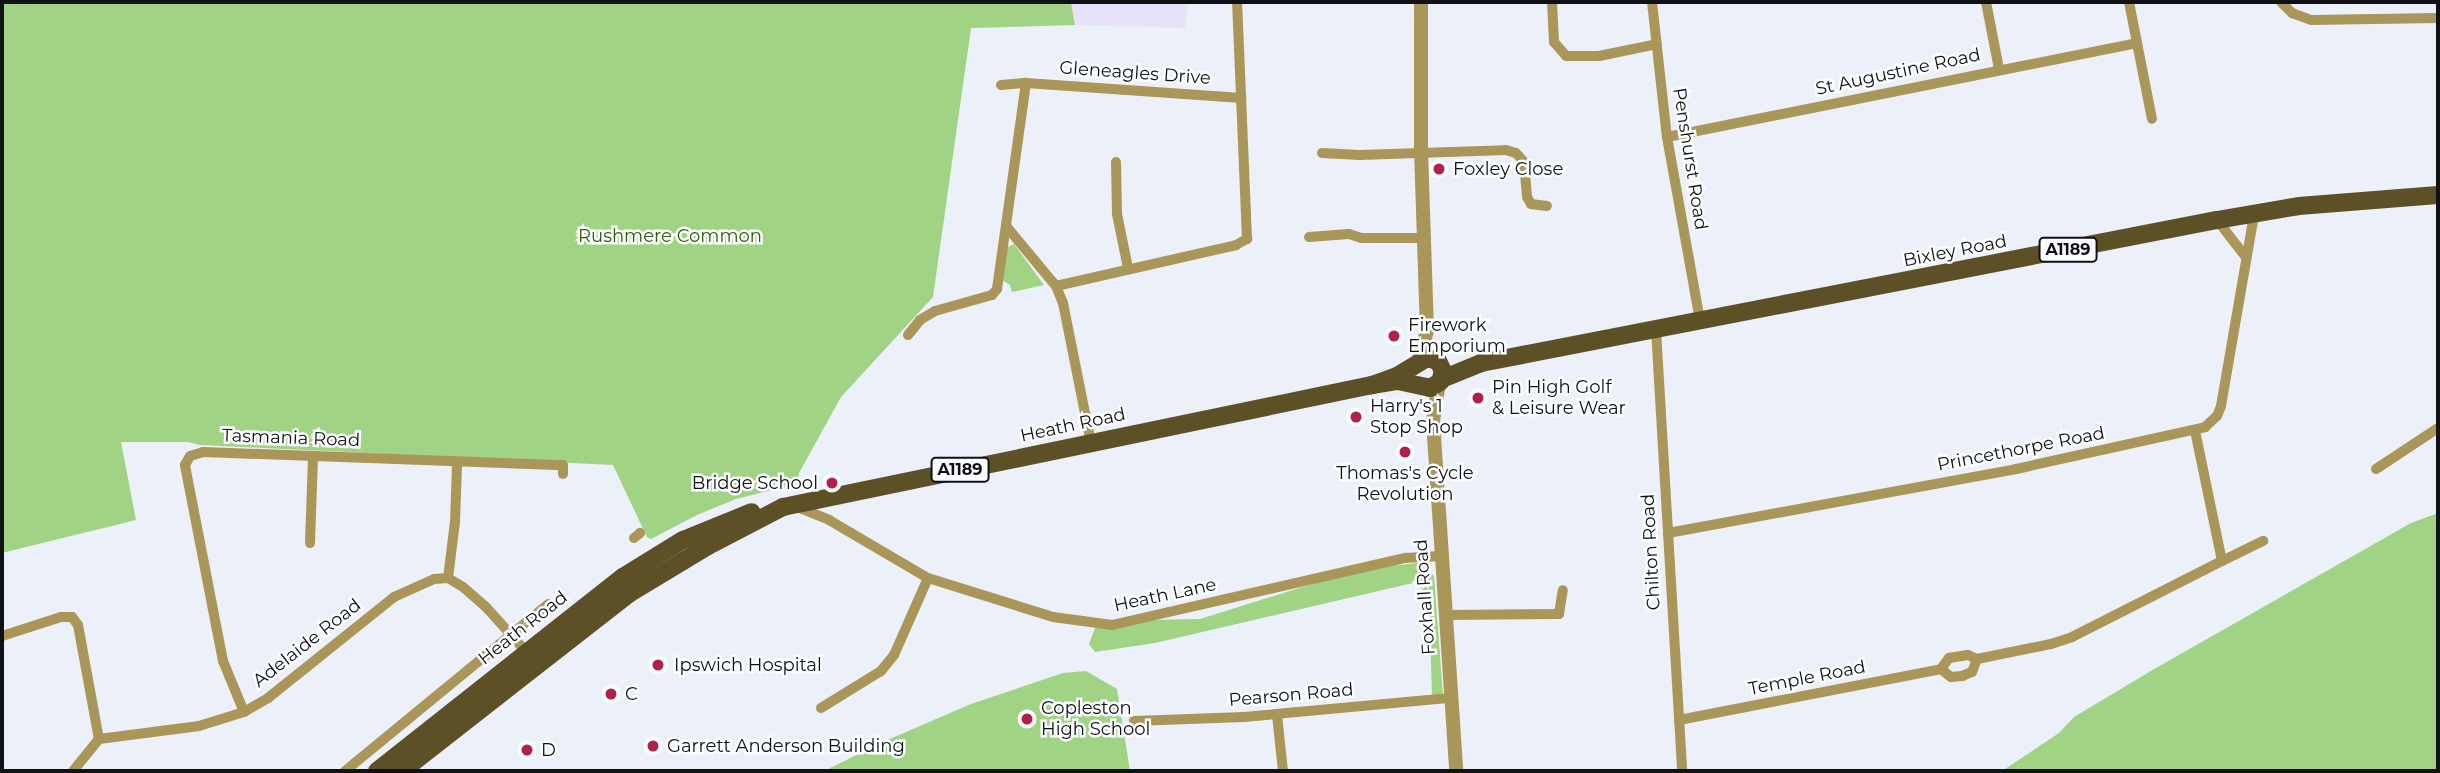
<!DOCTYPE html>
<html>
<head>
<meta charset="utf-8">
<style>
	body { margin:0 }
	#map { position:relative; width:2440px; height:773px; overflow:hidden; background:#ebf0f9; font-family:Montserrat,sans-serif }
	div>[style] { position:absolute }
	.education>* { inset:0; background:#e6e3f9 }
	.green>* { inset:0; background:#a1d385 }
	.minor>* { height:10px; margin:-5px; padding:0 5px; transform-origin:5px; border-radius:5px; background:#ab965a }
	.tertiary>* { height:14px; margin:-7px; padding:0 7px; transform-origin:7px; border-radius:7px; background:#ab965a }
	.primary>* { height:18px; margin:-9px; padding:0 9px; transform-origin:9px; border-radius:9px; background:#5e5026 }
	.dots>* { width:19px; height:19px; translate:-50% -50%; box-sizing:border-box; border:4px solid #fcfdff; border-radius:50% }
	span { translate:-50% -50%; white-space:nowrap; text-align:center; line-height:1.15; -webkit-text-stroke:5px #fcfdff; paint-order:stroke }
	.shield-label span { padding:2px 5px; background:#fcfdff; border:2px solid; border-radius:5px; -webkit-text-stroke-width:0 }
	.shield-label { font-size:16px; color:#0f1114; font-weight:700 }
	.street-label { font-size:18px; color:#0f1114 }
	.poi-label { font-size:18px; color:#0f1114 }
	.left { translate:0 -50%; text-align:left }
	.right { translate:-100% -50%; text-align:right }
	.park-label { font-size:18px; color:#2f5e05 }
	.frame { position:absolute; inset:0; border:4px solid #0f1114; pointer-events:none }
</style>
</head>
<body>
<div id="map">
	<div class="education">
		<i style="clip-path:polygon(1071px 2px,1188px 2px,1185px 28px,1075px 25px)"></i>
	</div>
	<div class="green">
		<i style="clip-path:polygon(2px 2px,1071px 2px,1075px 25px,971px 28px,933px 297px,841px 397px,799px 473px,799px 483px,736px 499px,697px 515px,651px 539px,647px 537px,613px 465px,200px 445px,188px 442px,121px 442px,136px 520px,2px 553px)"></i>
		<i style="clip-path:polygon(1014px 244px,1044px 285px,1012px 292px,1010px 285px,1002px 280px,1006px 248px)"></i>
		<i style="clip-path:polygon(2438px 513px,2438px 771px,2002px 771px,2059px 733px,2074px 717px,2156px 668px,2411px 523px)"></i>
		<i style="clip-path:polygon(1418px 563px,1434px 576px,1443px 695px,1432px 696px,1429px 594px,1413px 583px,1155px 643px,1095px 652px,1089px 644px,1095px 628px,1145px 620px,1200px 619px,1325px 580px,1379px 567px)"></i>
		<i style="clip-path:polygon(1086px 671px,1117px 689px,1130px 771px,824px 771px,885px 741px,971px 704px,1063px 673px)"></i>
	</div>
	<div class="minor">
		<i style="left:1552px;top:2px;width:40px;rotate:87.1deg"></i>
		<i style="left:1554px;top:42px;width:18px;rotate:49deg"></i>
		<i style="left:1566px;top:56px;width:33px"></i>
		<i style="left:1599px;top:56px;width:59px;rotate:-11.7deg"></i>
		<i style="left:1652px;top:2px;width:136px;rotate:83.7deg"></i>
		<i style="left:1667px;top:137px;width:187px;rotate:79.8deg"></i>
		<i style="left:1986px;top:2px;width:68px;rotate:79deg"></i>
		<i style="left:2129px;top:2px;width:119px;rotate:78.9deg"></i>
		<i style="left:2281px;top:2px;width:16px;rotate:45deg"></i>
		<i style="left:2292px;top:13px;width:20px;rotate:20deg"></i>
		<i style="left:2311px;top:20px;width:127px;rotate:-0.9deg"></i>
		<i style="left:1001px;top:85px;width:25px;rotate:-5deg"></i>
		<i style="left:1026px;top:83px;width:216px;rotate:4deg"></i>
		<i style="left:1667px;top:137px;width:479px;rotate:-11.3deg"></i>
		<i style="left:1322px;top:153px;width:37px;rotate:3deg"></i>
		<i style="left:1359px;top:155px;width:147px;rotate:-1.9deg"></i>
		<i style="left:1506px;top:150px;width:10px;rotate:17deg"></i>
		<i style="left:1516px;top:153px;width:12px;rotate:48deg"></i>
		<i style="left:1524px;top:162px;width:35px;rotate:85deg"></i>
		<i style="left:1527px;top:197px;width:8px;rotate:60deg"></i>
		<i style="left:1531px;top:204px;width:16px;rotate:7deg"></i>
		<i style="left:1116px;top:162px;width:52px;rotate:88.9deg"></i>
		<i style="left:1117px;top:214px;width:55px;rotate:78.5deg"></i>
		<i style="left:2217px;top:220px;width:46px;rotate:52.1deg"></i>
		<i style="left:1006px;top:226px;width:78px;rotate:50.2deg"></i>
		<i style="left:1056px;top:286px;width:18px;rotate:68deg"></i>
		<i style="left:1063px;top:303px;width:143px;rotate:78.7deg"></i>
		<i style="left:1309px;top:237px;width:40px;rotate:-4.3deg"></i>
		<i style="left:1349px;top:234px;width:13px;rotate:18deg"></i>
		<i style="left:1361px;top:238px;width:63px"></i>
		<i style="left:1056px;top:286px;width:185px;rotate:-12.8deg"></i>
		<i style="left:1236px;top:245px;width:13px;rotate:-29deg"></i>
		<i style="left:1247px;top:239px;width:237px;rotate:-92.4deg"></i>
		<i style="left:1656px;top:330px;width:442px;rotate:86.6deg"></i>
		<i style="left:908px;top:335px;width:19px;rotate:-51deg"></i>
		<i style="left:920px;top:320px;width:17px;rotate:-31deg"></i>
		<i style="left:935px;top:311px;width:59px;rotate:-15.7deg"></i>
		<i style="left:992px;top:295px;width:8px;rotate:-50deg"></i>
		<i style="left:997px;top:289px;width:208px;rotate:-82deg"></i>
		<i style="left:2376px;top:469px;width:74px;rotate:-33.5deg"></i>
		<i style="left:795px;top:506px;width:37px;rotate:22deg"></i>
		<i style="left:829px;top:520px;width:115px;rotate:30.4deg"></i>
		<i style="left:928px;top:578px;width:131px;rotate:17.3deg"></i>
		<i style="left:1053px;top:617px;width:60px;rotate:7.7deg"></i>
		<i style="left:1112px;top:625px;width:301px;rotate:-12.9deg"></i>
		<i style="left:1405px;top:558px;width:36px;rotate:-3deg"></i>
		<i style="left:1668px;top:533px;width:354px;rotate:-10.4deg"></i>
		<i style="left:2016px;top:469px;width:194px;rotate:-12.5deg"></i>
		<i style="left:2205px;top:427px;width:16px;rotate:-43deg"></i>
		<i style="left:2217px;top:416px;width:11px;rotate:-68deg"></i>
		<i style="left:2221px;top:406px;width:195px;rotate:-80.2deg"></i>
		<i style="left:634px;top:538px;width:8px;rotate:-40deg"></i>
		<i style="left:310px;top:543px;width:87px;rotate:-88deg"></i>
		<i style="left:2222px;top:561px;width:46px;rotate:-26deg"></i>
		<i style="left:448px;top:578px;width:56px;rotate:-82.9deg"></i>
		<i style="left:455px;top:522px;width:58px;rotate:-88deg"></i>
		<i style="left:1446px;top:615px;width:113px;rotate:-0.5deg"></i>
		<i style="left:1559px;top:614px;width:24px;rotate:-81deg"></i>
		<i style="left:2px;top:636px;width:62px;rotate:-17.9deg"></i>
		<i style="left:61px;top:617px;width:11px"></i>
		<i style="left:72px;top:617px;width:10px;rotate:53deg"></i>
		<i style="left:78px;top:625px;width:116px;rotate:79.6deg"></i>
		<i style="left:99px;top:739px;width:41px;rotate:129.1deg"></i>
		<i style="left:1941px;top:669px;width:14px;rotate:-54deg"></i>
		<i style="left:1949px;top:658px;width:19px;rotate:-9deg"></i>
		<i style="left:1968px;top:655px;width:10px;rotate:24deg"></i>
		<i style="left:1977px;top:659px;width:76px;rotate:-11.5deg"></i>
		<i style="left:2051px;top:644px;width:22px;rotate:-18deg"></i>
		<i style="left:2072px;top:637px;width:168px;rotate:-26.9deg"></i>
		<i style="left:2222px;top:561px;width:133px;rotate:-101.7deg"></i>
		<i style="left:821px;top:708px;width:70px;rotate:-31.7deg"></i>
		<i style="left:881px;top:671px;width:21px;rotate:-51deg"></i>
		<i style="left:894px;top:655px;width:84px;rotate:-66.2deg"></i>
		<i style="left:244px;top:712px;width:55px;rotate:-112.4deg"></i>
		<i style="left:223px;top:661px;width:200px;rotate:-101deg"></i>
		<i style="left:185px;top:465px;width:10px;rotate:-61deg"></i>
		<i style="left:190px;top:456px;width:14px;rotate:-17deg"></i>
		<i style="left:203px;top:452px;width:360px;rotate:2.1deg"></i>
		<i style="left:563px;top:465px;width:9px;rotate:90deg"></i>
		<i style="left:1277px;top:715px;width:56px;rotate:83.9deg"></i>
		<i style="left:1679px;top:720px;width:267px;rotate:-11deg"></i>
		<i style="left:1941px;top:669px;width:13px;rotate:39deg"></i>
		<i style="left:1951px;top:677px;width:11px;rotate:-5deg"></i>
		<i style="left:1962px;top:676px;width:11px;rotate:-22deg"></i>
		<i style="left:1972px;top:672px;width:14px;rotate:-69deg"></i>
		<i style="left:1134px;top:721px;width:110px;rotate:-2.1deg"></i>
		<i style="left:1244px;top:717px;width:207px;rotate:-5.3deg"></i>
		<i style="left:99px;top:739px;width:101px;rotate:-7.4deg"></i>
		<i style="left:199px;top:726px;width:47px;rotate:-17.3deg"></i>
		<i style="left:244px;top:712px;width:28px;rotate:-30deg"></i>
		<i style="left:268px;top:698px;width:161px;rotate:-38.7deg"></i>
		<i style="left:394px;top:597px;width:44px;rotate:-24.2deg"></i>
		<i style="left:434px;top:579px;width:14px;rotate:-4deg"></i>
		<i style="left:448px;top:578px;width:17px;rotate:31deg"></i>
		<i style="left:463px;top:587px;width:30px;rotate:41deg"></i>
		<i style="left:486px;top:607px;width:64px;rotate:48.1deg"></i>
		<i style="left:345px;top:771px;width:263px;rotate:-39.4deg"></i>
	</div>
	<div class="tertiary">
		<i style="left:1418px;top:362px;width:32px;rotate:-74deg"></i>
		<i style="left:1427px;top:331px;width:185px;rotate:-91.9deg"></i>
		<i style="left:1421px;top:146px;width:144px;rotate:-90deg"></i>
		<i style="left:1439px;top:383px;width:38px;rotate:99deg"></i>
		<i style="left:1433px;top:421px;width:351px;rotate:86.2deg"></i>
	</div>
	<div class="primary">
		<i style="left:1442px;top:379px;width:42px;rotate:-22.3deg"></i>
		<i style="left:1481px;top:363px;width:750px;rotate:-11deg"></i>
		<i style="left:2217px;top:220px;width:83px;rotate:-9.7deg"></i>
		<i style="left:2299px;top:206px;width:139px;rotate:-4.5deg"></i>
		<i style="left:377px;top:771px;width:313px;rotate:-38.3deg"></i>
		<i style="left:623px;top:577px;width:70px;rotate:-31.7deg"></i>
		<i style="left:683px;top:540px;width:74px;rotate:-22.1deg"></i>
		<i style="left:402px;top:771px;width:289px;rotate:-38deg"></i>
		<i style="left:630px;top:593px;width:91px;rotate:-31.1deg"></i>
		<i style="left:708px;top:546px;width:85px;rotate:-27.5deg"></i>
		<i style="left:783px;top:507px;width:602px;rotate:-11.7deg"></i>
		<i style="left:1372px;top:385px;width:26px;rotate:-9deg"></i>
		<i style="left:1398px;top:381px;width:33px;rotate:12deg"></i>
		<i style="left:1430px;top:388px;width:12px;rotate:-31deg"></i>
		<i style="left:1440px;top:382px;width:11px;rotate:-75deg"></i>
		<i style="left:1443px;top:371px;width:11px;rotate:-117deg"></i>
		<i style="left:1438px;top:361px;width:11px;rotate:-165deg"></i>
		<i style="left:1427px;top:358px;width:35px;rotate:149deg"></i>
		<i style="left:1397px;top:376px;width:27px;rotate:160deg"></i>
	</div>
	<div class="dots">
		<i style="left:1439px;top:169px;background:#b22049"></i>
		<i style="left:1394px;top:336px;background:#b22049"></i>
		<i style="left:1478px;top:398px;background:#b22049"></i>
		<i style="left:1356px;top:417px;background:#b22049"></i>
		<i style="left:1405px;top:452px;background:#b22049"></i>
		<i style="left:832px;top:483px;background:#b22049"></i>
		<i style="left:658px;top:665px;background:#b22049"></i>
		<i style="left:611px;top:694px;background:#b22049"></i>
		<i style="left:1027px;top:719px;background:#b22049"></i>
		<i style="left:653px;top:746px;background:#b22049"></i>
		<i style="left:527px;top:750px;background:#b22049"></i>
	</div>
	<div class="shield-label">
		<span style="left:2068px;top:250px">A1189</span>
		<span style="left:960px;top:470px">A1189</span>
	</div>
	<div class="street-label">
		<span style="left:1898px;top:72px;rotate:-12deg">St Augustine Road</span>
		<span style="left:1135px;top:73px;rotate:4deg">Gleneagles Drive</span>
		<span style="left:1690px;top:159px;rotate:81deg">Penshurst Road</span>
		<span style="left:1955px;top:251px;rotate:-11deg">Bixley Road</span>
		<span style="left:1073px;top:425px;rotate:-12deg">Heath Road</span>
		<span style="left:291px;top:438px;rotate:2deg">Tasmania Road</span>
		<span style="left:2021px;top:449px;rotate:-11deg">Princethorpe Road</span>
		<span style="left:1651px;top:552px;rotate:-93deg">Chilton Road</span>
		<span style="left:1165px;top:595px;rotate:-12deg">Heath Lane</span>
		<span style="left:1425px;top:597px;rotate:-94deg">Foxhall Road</span>
		<span style="left:523px;top:628px;rotate:-38deg">Heath Road</span>
		<span style="left:307px;top:643px;rotate:-38deg">Adelaide Road</span>
		<span style="left:1807px;top:678px;rotate:-11deg">Temple Road</span>
		<span style="left:1291px;top:695px;rotate:-5deg">Pearson Road</span>
	</div>
	<div class="poi-label">
		<span class="left" style="left:1453px;top:169px">Foxley Close</span>
		<span class="left" style="left:1408px;top:336px">Firework<br>Emporium</span>
		<span class="left" style="left:1492px;top:398px">Pin High Golf<br>&amp; Leisure Wear</span>
		<span class="left" style="left:1370px;top:417px">Harry's 1<br>Stop Shop</span>
		<span style="left:1405px;top:484px">Thomas's Cycle<br>Revolution</span>
		<span class="right" style="left:818px;top:483px">Bridge School</span>
		<span class="left" style="left:674px;top:665px">Ipswich Hospital</span>
		<span class="left" style="left:625px;top:694px">C</span>
		<span class="left" style="left:1041px;top:719px">Copleston<br>High School</span>
		<span class="left" style="left:667px;top:746px">Garrett Anderson Building</span>
		<span class="left" style="left:541px;top:750px">D</span>
	</div>
	<div class="park-label">
		<span style="left:670px;top:236px">Rushmere Common</span>
	</div>
	<div class="frame"></div>
</div>
</body>
</html>
